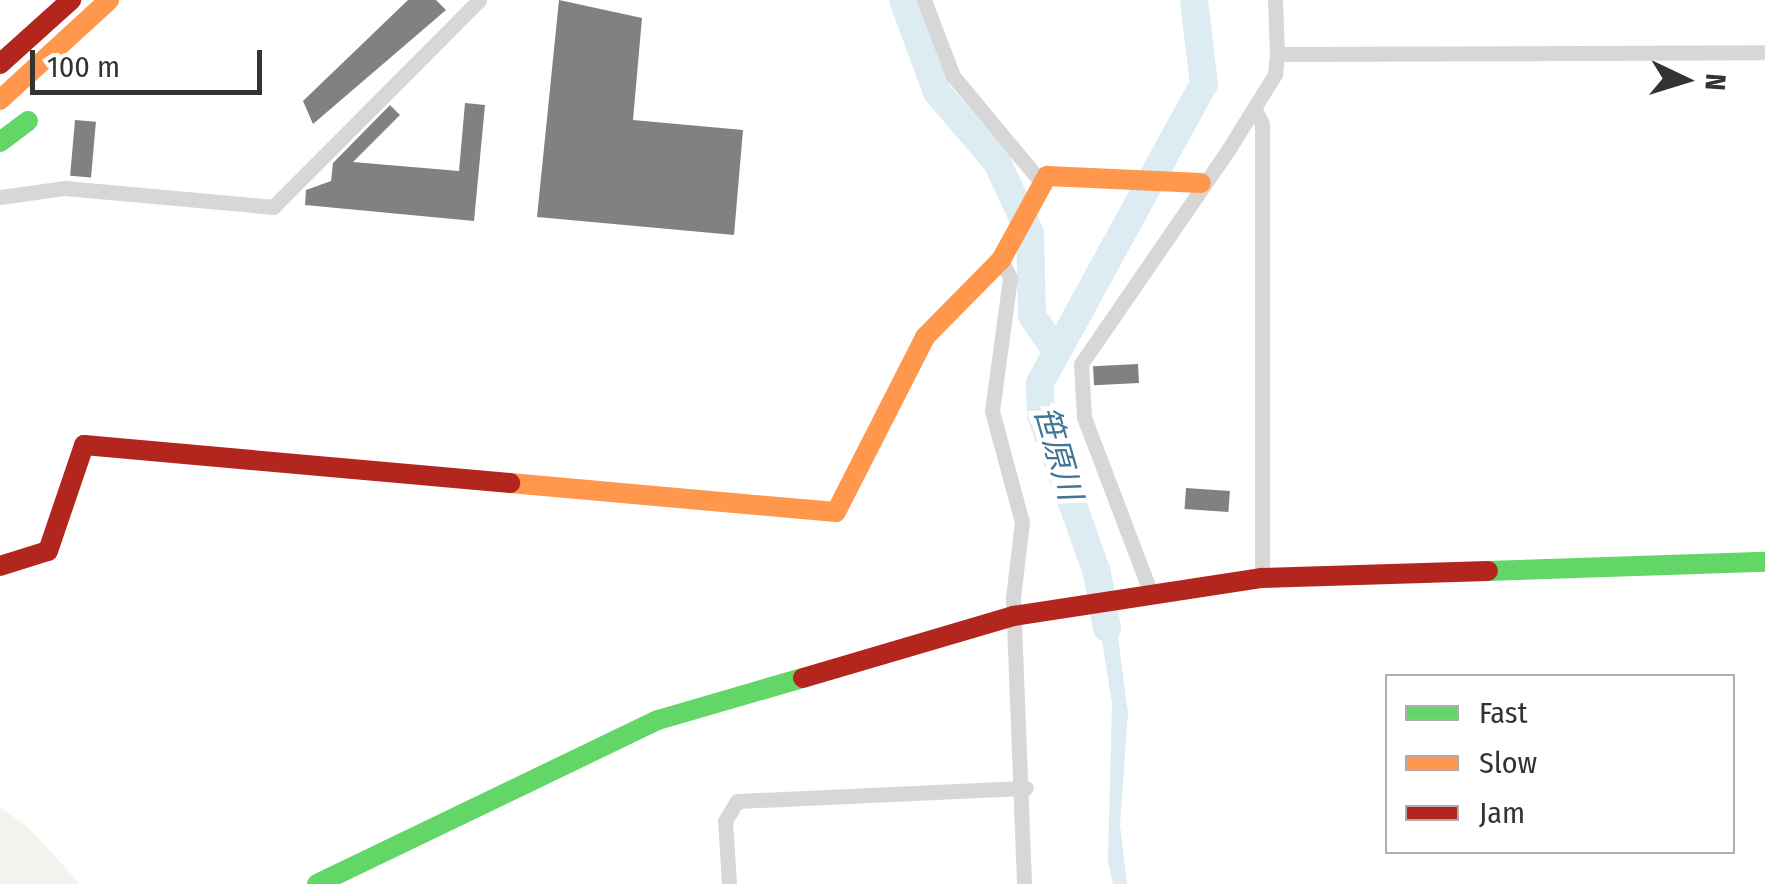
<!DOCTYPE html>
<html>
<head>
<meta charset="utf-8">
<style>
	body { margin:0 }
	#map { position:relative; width:1765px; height:884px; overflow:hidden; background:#fff; font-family:"Fira Sans Condensed","Noto Sans JP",sans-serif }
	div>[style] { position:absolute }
	.green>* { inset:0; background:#f1f5ed }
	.water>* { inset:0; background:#ddebf3 }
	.river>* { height:28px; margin:-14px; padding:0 14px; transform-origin:14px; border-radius:14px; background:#ddebf3 }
	.building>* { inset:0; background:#818181; transform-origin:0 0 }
	.street>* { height:15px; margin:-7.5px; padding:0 7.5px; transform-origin:7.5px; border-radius:7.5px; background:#d7d7d7 }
	.fast>* { height:20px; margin:-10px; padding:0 10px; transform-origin:10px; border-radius:10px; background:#63d668 }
	.slow>* { height:20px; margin:-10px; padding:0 10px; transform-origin:10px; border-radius:10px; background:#ff974d }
	.jam>* { height:20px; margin:-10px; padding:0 10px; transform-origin:10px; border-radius:10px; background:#b3261e }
	span { translate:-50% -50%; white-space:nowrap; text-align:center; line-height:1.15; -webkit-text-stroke:10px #fff; paint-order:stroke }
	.water-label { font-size:32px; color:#3f7597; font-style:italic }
	.legend { position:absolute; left:1385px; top:674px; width:350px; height:180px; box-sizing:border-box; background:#fff; border:2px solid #adadad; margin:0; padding:12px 18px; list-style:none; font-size:30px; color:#333 }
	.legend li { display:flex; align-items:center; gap:20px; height:50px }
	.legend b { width:50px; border:2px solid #adadad }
	.north { position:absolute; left:1635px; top:30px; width:100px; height:100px; -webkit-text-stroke:8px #fff; paint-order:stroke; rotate:94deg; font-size:28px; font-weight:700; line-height:40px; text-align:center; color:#333 }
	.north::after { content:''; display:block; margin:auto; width:35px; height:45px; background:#333; clip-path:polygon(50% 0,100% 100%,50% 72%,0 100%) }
	.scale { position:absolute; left:30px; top:50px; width:232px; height:45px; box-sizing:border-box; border:5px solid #333; border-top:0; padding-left:12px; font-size:30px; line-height:35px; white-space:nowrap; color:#333; -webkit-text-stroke:8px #fff; paint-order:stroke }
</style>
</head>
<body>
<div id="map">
	<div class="green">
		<i style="clip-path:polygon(0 807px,29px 828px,80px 884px,0 884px)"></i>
	</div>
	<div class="water">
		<i style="clip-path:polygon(1114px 607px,1128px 713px,1120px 825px,1127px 884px,1113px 884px,1108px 861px,1112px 704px,1097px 609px)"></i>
	</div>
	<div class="river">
		<i style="left:903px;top:0;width:98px;rotate:69.7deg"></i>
		<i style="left:937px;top:92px;width:92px;rotate:49.4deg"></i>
		<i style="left:997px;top:162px;width:78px;rotate:65.1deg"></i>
		<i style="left:1030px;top:233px;width:83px;rotate:88.6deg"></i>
		<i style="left:1032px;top:316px;width:38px;rotate:55deg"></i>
		<i style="left:1107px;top:628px;width:56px;rotate:-100.3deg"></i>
		<i style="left:1097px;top:573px;width:168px;rotate:-109.5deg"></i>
		<i style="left:1041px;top:415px;width:32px;rotate:-92deg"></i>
		<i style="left:1040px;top:383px;width:341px;rotate:-61.3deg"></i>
		<i style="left:1204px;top:84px;width:85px;rotate:-96.8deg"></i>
	</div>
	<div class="building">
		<i style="clip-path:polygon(408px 0,436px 0,446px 10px,313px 124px,303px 101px)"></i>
		<i style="clip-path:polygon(559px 0,642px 18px,633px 120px,743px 130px,734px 235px,537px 217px)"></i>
		<i style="clip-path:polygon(465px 103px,485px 105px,474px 221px,305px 205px,306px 190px,331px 181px,333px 163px,390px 105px,400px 115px,353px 162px,459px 171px)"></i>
		<i style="left:75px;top:120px;width:21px;height:56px;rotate:5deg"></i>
		<i style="left:1138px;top:364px;width:19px;height:45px;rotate:87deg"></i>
		<i style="left:1186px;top:488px;width:44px;height:21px;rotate:4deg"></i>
	</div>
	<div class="street">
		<i style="left:924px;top:0;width:81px;rotate:69.1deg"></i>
		<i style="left:953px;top:76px;width:138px;rotate:50.3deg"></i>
		<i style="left:1275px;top:0;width:54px;rotate:87.9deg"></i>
		<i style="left:1254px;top:108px;width:18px;rotate:63deg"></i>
		<i style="left:1262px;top:124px;width:454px;rotate:90deg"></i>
		<i style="left:0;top:197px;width:66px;rotate:-7.9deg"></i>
		<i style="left:65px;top:188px;width:209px;rotate:5.2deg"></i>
		<i style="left:273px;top:207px;width:292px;rotate:-45.1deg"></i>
		<i style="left:1001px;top:260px;width:20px;rotate:63deg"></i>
		<i style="left:1010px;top:278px;width:134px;rotate:97.7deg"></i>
		<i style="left:992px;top:411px;width:115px;rotate:74.9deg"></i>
		<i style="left:1022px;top:522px;width:76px;rotate:96.8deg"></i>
		<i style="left:1013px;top:597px;width:287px;rotate:87.8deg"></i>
		<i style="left:1150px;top:591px;width:186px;rotate:-110.8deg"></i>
		<i style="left:1084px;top:417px;width:53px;rotate:-93.2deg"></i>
		<i style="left:1081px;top:364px;width:263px;rotate:-55.5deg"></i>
		<i style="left:1230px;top:147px;width:86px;rotate:-58.3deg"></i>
		<i style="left:1275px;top:74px;width:20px;rotate:-84deg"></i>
		<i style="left:1277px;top:54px;width:488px;rotate:-0.2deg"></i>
		<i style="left:729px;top:884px;width:63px;rotate:-93.6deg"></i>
		<i style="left:725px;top:821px;width:23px;rotate:-59deg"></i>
		<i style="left:737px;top:801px;width:289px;rotate:-2.6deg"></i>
	</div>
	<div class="fast">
		<i style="left:0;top:142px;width:35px;rotate:-37deg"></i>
		<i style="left:1488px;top:571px;width:277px;rotate:-1.9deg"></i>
		<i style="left:317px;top:884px;width:378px;rotate:-25.7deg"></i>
		<i style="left:658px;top:720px;width:151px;rotate:-16.2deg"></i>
	</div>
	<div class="slow">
		<i style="left:0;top:100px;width:148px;rotate:-42.5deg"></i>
		<i style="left:510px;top:483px;width:327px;rotate:5.1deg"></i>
		<i style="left:836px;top:512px;width:196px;rotate:-63deg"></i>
		<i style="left:925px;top:337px;width:108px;rotate:-45.4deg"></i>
		<i style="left:1001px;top:260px;width:96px;rotate:-61.3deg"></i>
		<i style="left:1047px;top:176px;width:154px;rotate:2.6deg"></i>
	</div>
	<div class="jam">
		<i style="left:0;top:64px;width:96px;rotate:-42deg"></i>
		<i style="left:0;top:566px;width:50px;rotate:-17.4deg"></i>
		<i style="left:48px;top:551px;width:112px;rotate:-71.2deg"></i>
		<i style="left:84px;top:445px;width:428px;rotate:5.1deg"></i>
		<i style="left:803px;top:678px;width:219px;rotate:-16.4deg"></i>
		<i style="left:1013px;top:616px;width:252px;rotate:-8.7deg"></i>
		<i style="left:1262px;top:578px;width:226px;rotate:-1.8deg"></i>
	</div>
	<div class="water-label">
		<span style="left:1058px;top:453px;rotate:74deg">笹原川</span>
	</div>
	<ul class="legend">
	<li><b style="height:12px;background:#63d668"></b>Fast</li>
	<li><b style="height:12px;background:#ff974d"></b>Slow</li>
	<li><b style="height:12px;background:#b3261e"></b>Jam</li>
	</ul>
	<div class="north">N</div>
	<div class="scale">100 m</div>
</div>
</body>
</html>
